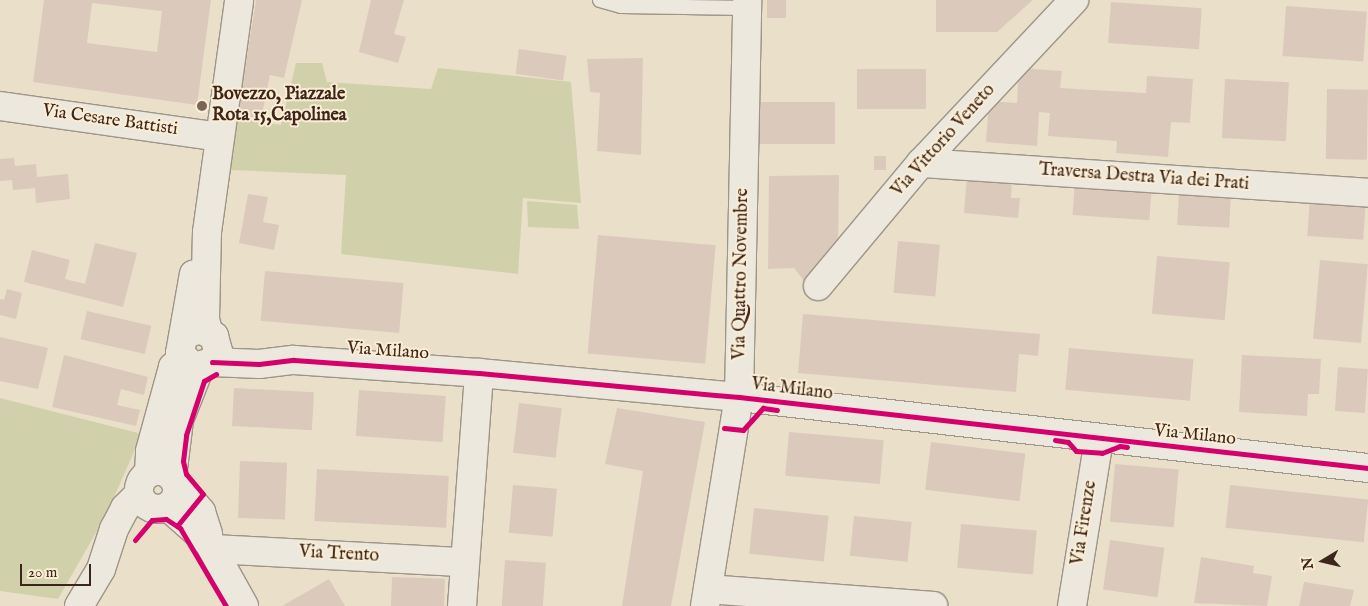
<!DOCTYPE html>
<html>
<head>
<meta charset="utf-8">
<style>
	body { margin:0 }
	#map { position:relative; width:1368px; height:606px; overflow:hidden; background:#eadfc9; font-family:"IM FELL English",serif }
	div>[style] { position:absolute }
	.green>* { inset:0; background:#d0d1ab }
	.building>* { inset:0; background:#dbcabc; transform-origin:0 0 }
	.roads { filter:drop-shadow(1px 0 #9e9487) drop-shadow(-1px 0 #9e9487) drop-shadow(0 1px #9e9487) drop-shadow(0 -1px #9e9487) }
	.lane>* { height:14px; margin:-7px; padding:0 7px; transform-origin:7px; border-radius:7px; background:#ede8dd }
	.street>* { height:28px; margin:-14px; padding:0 14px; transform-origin:14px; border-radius:14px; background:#ede8dd }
	.secondary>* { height:28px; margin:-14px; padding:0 14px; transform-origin:14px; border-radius:14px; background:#ede8dd }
	.secondary>.ring { margin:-14px; padding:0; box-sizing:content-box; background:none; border:28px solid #ede8dd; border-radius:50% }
	.cycleway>* { height:5px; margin:-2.5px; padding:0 2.5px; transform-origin:2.5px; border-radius:2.5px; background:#d6006c }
	.dots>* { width:14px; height:14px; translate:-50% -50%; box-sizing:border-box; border:2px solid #faedd3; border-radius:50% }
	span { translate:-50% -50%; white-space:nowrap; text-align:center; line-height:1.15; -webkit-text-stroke:4px #faedd3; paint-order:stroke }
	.poi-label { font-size:18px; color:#3d251c; font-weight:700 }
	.left { translate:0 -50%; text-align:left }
	.street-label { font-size:18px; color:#3d251c }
	.north { position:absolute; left:1298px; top:536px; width:50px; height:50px; -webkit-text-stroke:4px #faedd3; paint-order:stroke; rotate:261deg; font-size:14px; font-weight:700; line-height:20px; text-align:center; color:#3d251c }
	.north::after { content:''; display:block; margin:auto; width:18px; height:22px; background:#3d251c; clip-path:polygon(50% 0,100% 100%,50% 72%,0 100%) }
	.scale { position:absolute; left:20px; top:564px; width:71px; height:22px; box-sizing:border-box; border:2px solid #3d251c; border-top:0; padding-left:6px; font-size:15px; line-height:18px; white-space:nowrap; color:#3d251c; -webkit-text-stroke:4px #faedd3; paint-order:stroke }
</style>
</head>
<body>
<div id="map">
	<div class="green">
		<i style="clip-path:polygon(296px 63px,322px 63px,327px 82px,431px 89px,438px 68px,571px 82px,581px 203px,523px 198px,518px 274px,341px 254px,346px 175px,230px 170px,233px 117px,281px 125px)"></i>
		<i style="clip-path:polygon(527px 201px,577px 205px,579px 229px,528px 227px)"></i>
		<i style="clip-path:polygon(0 398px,142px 434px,106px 515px,58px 599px,0 591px)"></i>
	</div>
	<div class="building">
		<i style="clip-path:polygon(evenodd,44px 0,211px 0,197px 105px,33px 82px,44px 0,92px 3px,162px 11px,157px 52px,87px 43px,92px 3px)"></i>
		<i style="clip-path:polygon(256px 0,302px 0,284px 78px,270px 75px,261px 120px,238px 113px)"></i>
		<i style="clip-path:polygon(371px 0,404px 0,394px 34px,406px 37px,398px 63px,359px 52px)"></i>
		<i style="left:767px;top:0;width:19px;height:18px"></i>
		<i style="clip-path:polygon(936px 0,1033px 0,997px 32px,936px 32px)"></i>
		<i style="left:1111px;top:2px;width:91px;height:41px;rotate:4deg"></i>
		<i style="left:1286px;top:6px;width:81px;height:50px;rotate:4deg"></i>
		<i style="left:519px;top:49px;width:48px;height:25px;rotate:8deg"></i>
		<i style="clip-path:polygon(643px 58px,641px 155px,597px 151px,600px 93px,590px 92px,587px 59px)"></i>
		<i style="clip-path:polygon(1019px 68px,1062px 71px,1060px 88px,1146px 93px,1147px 76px,1193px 79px,1190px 123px,1171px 122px,1168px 157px,1116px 153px,1117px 141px,1048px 136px,1050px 113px,1039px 112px,1037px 146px,986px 142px,989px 101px,1017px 103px)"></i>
		<i style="left:857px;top:69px;width:69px;height:40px"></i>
		<i style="left:1225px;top:79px;width:64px;height:59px;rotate:3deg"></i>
		<i style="left:1327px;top:89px;width:41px;height:70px;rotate:1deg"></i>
		<i style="left:759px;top:102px;width:76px;height:42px"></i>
		<i style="left:886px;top:156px;width:14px;height:12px;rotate:90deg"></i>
		<i style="clip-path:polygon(14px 158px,15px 166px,36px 164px,37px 177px,68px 174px,70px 199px,36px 203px,35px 188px,13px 190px,12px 180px,0 181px,0 159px)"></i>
		<i style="clip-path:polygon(839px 175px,838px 246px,805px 282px,794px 268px,768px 269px,769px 176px)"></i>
		<i style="clip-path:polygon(967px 176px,1012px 180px,1011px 198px,1020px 198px,1018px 218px,964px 213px)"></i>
		<i style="left:1075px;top:180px;width:77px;height:35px;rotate:4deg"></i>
		<i style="left:1179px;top:191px;width:52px;height:34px;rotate:3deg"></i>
		<i style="clip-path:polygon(248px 194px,268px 197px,263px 222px,279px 225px,274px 250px,239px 243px)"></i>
		<i style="left:1310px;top:197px;width:56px;height:39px;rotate:4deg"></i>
		<i style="left:598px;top:235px;width:118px;height:119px;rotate:5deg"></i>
		<i style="left:898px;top:241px;width:42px;height:52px;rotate:5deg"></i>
		<i style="clip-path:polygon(95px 243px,137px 253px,123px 307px,24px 282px,32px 250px,70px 260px,65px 279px,85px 284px)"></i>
		<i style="left:1157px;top:256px;width:73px;height:58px;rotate:5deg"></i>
		<i style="left:1320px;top:260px;width:48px;height:79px;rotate:5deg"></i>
		<i style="left:265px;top:271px;width:139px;height:50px;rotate:5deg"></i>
		<i style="clip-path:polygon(7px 289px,22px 293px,16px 319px,0 315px,0 299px,4px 300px)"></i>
		<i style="left:87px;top:311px;width:66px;height:29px;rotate:13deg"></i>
		<i style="clip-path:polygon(803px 314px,1040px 334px,1038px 356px,1019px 354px,1016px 392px,798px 373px)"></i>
		<i style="clip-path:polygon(0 337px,48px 348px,38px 389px,0 381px)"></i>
		<i style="left:1069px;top:348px;width:125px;height:42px;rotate:5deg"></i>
		<i style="clip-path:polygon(64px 355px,148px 377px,144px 395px,121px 389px,117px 405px,140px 410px,136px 426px,52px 407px)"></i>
		<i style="clip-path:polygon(1242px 355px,1321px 359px,1319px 394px,1308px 394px,1307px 416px,1239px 412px)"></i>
		<i style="left:1338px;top:367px;width:30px;height:44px;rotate:4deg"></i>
		<i style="left:234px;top:388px;width:80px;height:38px;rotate:3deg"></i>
		<i style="left:359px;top:390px;width:87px;height:46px;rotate:4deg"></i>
		<i style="left:519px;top:403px;width:43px;height:50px;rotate:7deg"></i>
		<i style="clip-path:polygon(617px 408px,705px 422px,671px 606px,622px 606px,643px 471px,605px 464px)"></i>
		<i style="left:789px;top:432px;width:95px;height:44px;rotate:5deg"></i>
		<i style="left:931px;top:442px;width:95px;height:48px;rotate:7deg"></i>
		<i style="left:240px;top:461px;width:47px;height:57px;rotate:2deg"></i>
		<i style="left:1115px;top:464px;width:64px;height:58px;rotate:5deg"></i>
		<i style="left:317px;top:469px;width:132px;height:52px;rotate:3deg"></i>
		<i style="left:513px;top:485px;width:44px;height:48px;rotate:5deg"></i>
		<i style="left:1230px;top:485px;width:139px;height:43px;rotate:6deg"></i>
		<i style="left:754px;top:508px;width:75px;height:46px;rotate:6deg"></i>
		<i style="left:854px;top:516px;width:58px;height:40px;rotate:6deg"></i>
		<i style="left:961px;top:524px;width:76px;height:44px;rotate:5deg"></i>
		<i style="left:1110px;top:540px;width:55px;height:50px;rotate:8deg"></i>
		<i style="clip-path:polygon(1201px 557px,1254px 566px,1253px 573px,1272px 576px,1267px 606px,1194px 603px)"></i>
		<i style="left:505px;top:560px;width:41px;height:46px;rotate:4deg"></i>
		<i style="left:392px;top:577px;width:53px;height:29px;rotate:2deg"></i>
		<i style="clip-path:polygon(329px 579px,345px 606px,282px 606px)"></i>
		<i style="clip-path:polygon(1304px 582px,1354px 590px,1350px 606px,1299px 606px)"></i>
	</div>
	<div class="roads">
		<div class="lane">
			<i style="left:600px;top:0;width:22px;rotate:16deg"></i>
			<i style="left:621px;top:6px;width:126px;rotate:0.9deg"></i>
		</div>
		<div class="street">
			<i style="left:0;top:106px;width:222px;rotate:8deg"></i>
			<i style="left:921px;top:163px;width:448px;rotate:3.8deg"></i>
			<i style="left:818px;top:286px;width:160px;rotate:-50.1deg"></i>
			<i style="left:921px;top:163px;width:224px;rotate:-46.8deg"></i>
			<i style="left:212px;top:362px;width:47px;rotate:2.4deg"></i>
			<i style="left:259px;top:364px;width:35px;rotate:-7deg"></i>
			<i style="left:294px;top:360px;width:185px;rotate:4deg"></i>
			<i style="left:479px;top:373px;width:261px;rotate:5.3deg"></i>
			<i style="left:739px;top:397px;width:633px;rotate:6.44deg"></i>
			<i style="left:177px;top:484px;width:37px;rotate:49deg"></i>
			<i style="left:201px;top:512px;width:23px;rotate:72deg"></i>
			<i style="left:168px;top:507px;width:55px;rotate:41.3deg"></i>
			<i style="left:209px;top:543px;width:72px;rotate:60.9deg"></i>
			<i style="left:213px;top:549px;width:252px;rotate:3deg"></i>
			<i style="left:708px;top:589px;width:226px;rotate:4.3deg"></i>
			<i style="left:462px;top:606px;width:234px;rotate:-85.8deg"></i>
			<i style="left:705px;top:606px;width:212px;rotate:-80.8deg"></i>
			<i style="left:739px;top:397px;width:397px;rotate:-88.8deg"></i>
			<i style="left:1072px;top:606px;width:169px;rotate:-80.8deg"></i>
		</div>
		<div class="secondary">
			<i style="left:208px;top:331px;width:12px;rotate:-104deg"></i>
			<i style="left:205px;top:319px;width:87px;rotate:-88.7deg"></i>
			<i style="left:207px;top:232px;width:234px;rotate:-82.1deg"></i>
			<i style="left:184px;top:335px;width:17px;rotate:-21deg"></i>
			<i style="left:200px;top:329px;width:16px;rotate:27deg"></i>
			<i style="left:214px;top:336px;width:16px;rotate:75deg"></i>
			<i style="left:218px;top:351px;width:13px;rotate:119deg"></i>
			<i style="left:212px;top:362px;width:20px;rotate:165deg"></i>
			<i style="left:193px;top:367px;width:19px;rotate:-133deg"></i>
			<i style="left:180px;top:353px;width:80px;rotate:-80deg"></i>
			<i class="ring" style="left:139px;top:471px;width:10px;height:10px"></i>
			<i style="left:149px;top:473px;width:22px;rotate:-87deg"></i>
			<i style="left:150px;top:451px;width:87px;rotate:-74.7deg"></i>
			<i style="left:173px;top:367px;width:13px;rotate:-39deg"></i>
			<i style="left:172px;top:477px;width:57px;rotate:-83deg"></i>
			<i style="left:179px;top:420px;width:57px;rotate:-68.4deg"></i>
			<i style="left:79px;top:606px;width:43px;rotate:-59.3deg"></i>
			<i style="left:101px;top:569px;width:42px;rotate:-72deg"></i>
			<i style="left:114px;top:529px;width:24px;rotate:-62deg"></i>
			<i style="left:125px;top:508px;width:20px;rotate:-45deg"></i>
		</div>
	</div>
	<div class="cycleway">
		<i style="left:212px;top:362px;width:47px;rotate:2.4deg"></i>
		<i style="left:259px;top:364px;width:35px;rotate:-7deg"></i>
		<i style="left:294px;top:360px;width:185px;rotate:4deg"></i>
		<i style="left:479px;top:373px;width:261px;rotate:5.3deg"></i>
		<i style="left:739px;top:397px;width:633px;rotate:6.44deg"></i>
		<i style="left:724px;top:428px;width:19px;rotate:6deg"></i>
		<i style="left:743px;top:430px;width:30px;rotate:-48deg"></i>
		<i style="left:763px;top:408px;width:14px;rotate:8deg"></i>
		<i style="left:1055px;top:440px;width:13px;rotate:9deg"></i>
		<i style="left:1068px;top:442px;width:12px;rotate:48deg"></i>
		<i style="left:1076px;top:451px;width:26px;rotate:4deg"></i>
		<i style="left:1102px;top:453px;width:19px;rotate:-21deg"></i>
		<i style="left:1120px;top:446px;width:7px;rotate:8deg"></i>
		<i style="left:177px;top:526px;width:41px;rotate:-50.9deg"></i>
		<i style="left:203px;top:494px;width:26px;rotate:-130deg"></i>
		<i style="left:186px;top:474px;width:13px;rotate:-103deg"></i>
		<i style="left:183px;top:461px;width:26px;rotate:-83deg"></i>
		<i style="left:186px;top:435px;width:57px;rotate:-71.6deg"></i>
		<i style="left:204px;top:381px;width:14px;rotate:-30deg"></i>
		<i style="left:135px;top:540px;width:26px;rotate:-50deg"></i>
		<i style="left:152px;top:520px;width:14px;rotate:-4deg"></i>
		<i style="left:166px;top:519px;width:17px;rotate:33deg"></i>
		<i style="left:180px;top:528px;width:91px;rotate:59.5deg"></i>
	</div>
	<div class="dots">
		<i style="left:202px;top:106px;background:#7a6659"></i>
	</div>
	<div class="poi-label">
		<span class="left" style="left:212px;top:106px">Bovezzo, Piazzale<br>Rota 15,Capolinea</span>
	</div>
	<div class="street-label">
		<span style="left:110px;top:121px;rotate:8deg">Via Cesare Battisti</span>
		<span style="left:944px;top:141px;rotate:-48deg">Via Vittorio Veneto</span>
		<span style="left:1144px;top:178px;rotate:4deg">Traversa Destra Via dei Prati</span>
		<span style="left:742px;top:274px;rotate:-89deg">Via Quattro Novembre</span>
		<span style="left:388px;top:352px;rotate:4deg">Via Milano</span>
		<span style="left:792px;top:390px;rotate:7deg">Via Milano</span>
		<span style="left:1195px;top:436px;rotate:6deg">Via Milano</span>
		<span style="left:1085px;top:523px;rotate:-81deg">Via Firenze</span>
		<span style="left:339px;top:555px;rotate:3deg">Via Trento</span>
	</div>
	<div class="north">N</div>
	<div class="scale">20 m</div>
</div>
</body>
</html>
